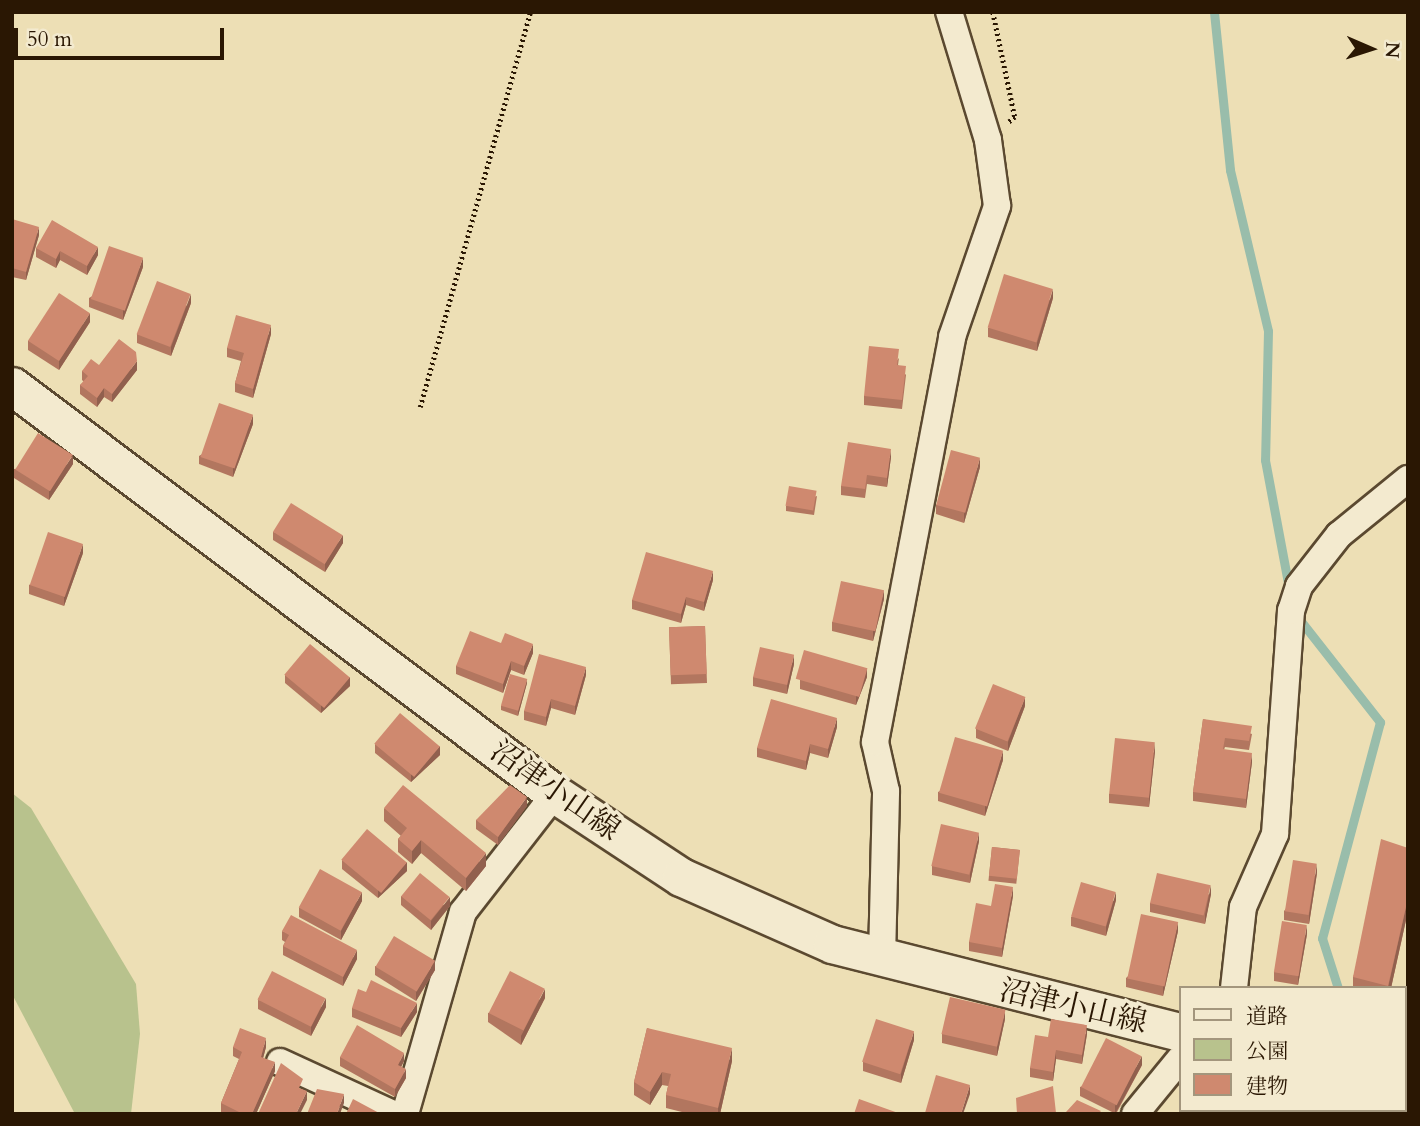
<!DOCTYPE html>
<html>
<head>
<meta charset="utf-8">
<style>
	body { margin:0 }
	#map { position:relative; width:1420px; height:1126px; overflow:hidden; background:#eddfb5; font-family:Cardo,"Noto Serif JP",serif }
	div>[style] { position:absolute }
	.green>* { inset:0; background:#b8c28d }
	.stream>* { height:9px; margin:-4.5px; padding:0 4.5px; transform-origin:4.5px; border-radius:4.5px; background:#99bdab }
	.river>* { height:51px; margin:-25.5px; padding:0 25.5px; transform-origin:25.5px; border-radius:25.5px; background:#99bdab }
	.path>* { height:4.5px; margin-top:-2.25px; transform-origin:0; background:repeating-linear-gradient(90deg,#2a1703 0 2px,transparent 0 5.5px) }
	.roads { filter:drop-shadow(2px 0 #5b4930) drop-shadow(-2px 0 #5b4930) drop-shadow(0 2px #5b4930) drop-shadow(0 -2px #5b4930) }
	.minor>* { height:26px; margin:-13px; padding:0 13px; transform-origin:13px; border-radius:13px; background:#f3eacf }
	.secondary>* { height:37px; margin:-18.5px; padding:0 18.5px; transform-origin:18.5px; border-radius:18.5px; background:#f3eacf }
	.wall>* { inset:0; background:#b2765f; transform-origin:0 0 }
	.shaded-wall>* { inset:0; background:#91604e }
	.building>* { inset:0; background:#cf896f; transform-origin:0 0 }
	span { translate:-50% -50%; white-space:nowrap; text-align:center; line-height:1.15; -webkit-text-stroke:7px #f3eacf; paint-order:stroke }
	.street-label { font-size:30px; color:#2a1703 }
	.frame { position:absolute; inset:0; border:14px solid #2a1703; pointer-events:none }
	.legend { position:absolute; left:1179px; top:986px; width:228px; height:126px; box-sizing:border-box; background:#f3eacf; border:2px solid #a3967d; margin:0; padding:9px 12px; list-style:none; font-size:21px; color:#2a1703 }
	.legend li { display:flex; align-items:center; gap:14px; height:35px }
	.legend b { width:35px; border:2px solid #a3967d }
	.north { position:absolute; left:1336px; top:14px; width:70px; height:70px; -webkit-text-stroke:5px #f3eacf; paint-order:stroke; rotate:93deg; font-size:19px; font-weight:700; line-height:28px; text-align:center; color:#2a1703 }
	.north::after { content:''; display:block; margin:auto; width:24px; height:32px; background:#2a1703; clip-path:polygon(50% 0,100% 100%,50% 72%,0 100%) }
	.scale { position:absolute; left:14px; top:28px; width:210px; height:32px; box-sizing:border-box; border:4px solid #2a1703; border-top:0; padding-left:9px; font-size:21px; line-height:24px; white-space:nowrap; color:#2a1703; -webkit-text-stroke:5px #f3eacf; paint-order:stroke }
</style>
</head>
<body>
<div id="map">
	<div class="green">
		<i style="clip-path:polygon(12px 793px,31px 808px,136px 984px,140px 1034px,131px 1114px,75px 1114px,12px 994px)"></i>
	</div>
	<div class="stream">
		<i style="left:1214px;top:12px;width:159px;rotate:84.2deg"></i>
		<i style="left:1230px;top:170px;width:165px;rotate:76.7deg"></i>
		<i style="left:1268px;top:331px;width:129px;rotate:91.3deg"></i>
		<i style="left:1265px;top:460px;width:135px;rotate:79.4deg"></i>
		<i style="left:1300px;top:620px;width:130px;rotate:51.9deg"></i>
		<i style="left:1380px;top:722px;width:224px;rotate:105deg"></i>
		<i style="left:1322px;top:938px;width:52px;rotate:72.3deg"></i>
		<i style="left:1325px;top:1114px;width:4px;rotate:-76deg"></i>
	</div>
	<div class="river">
		<i style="left:1389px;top:1114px;width:6px;rotate:-45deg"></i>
	</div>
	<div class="path">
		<i style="left:993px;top:12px;width:107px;rotate:78.2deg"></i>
		<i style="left:1015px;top:117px;width:8px;rotate:140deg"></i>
		<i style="left:420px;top:407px;width:410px;rotate:-74.4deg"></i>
	</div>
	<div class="roads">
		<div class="minor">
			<i style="left:882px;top:958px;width:167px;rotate:-88.6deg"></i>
			<i style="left:886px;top:791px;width:50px;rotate:-102.7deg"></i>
			<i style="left:875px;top:742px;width:412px;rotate:-79.2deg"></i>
			<i style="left:952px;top:337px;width:139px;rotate:-71deg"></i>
			<i style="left:997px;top:206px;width:67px;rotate:-97.8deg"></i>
			<i style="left:988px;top:140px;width:134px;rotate:-106.9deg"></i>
			<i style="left:1234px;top:988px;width:81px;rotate:-83.7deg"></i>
			<i style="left:1243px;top:907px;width:80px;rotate:-66.3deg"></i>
			<i style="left:1275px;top:834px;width:224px;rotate:-85.9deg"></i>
			<i style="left:1291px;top:611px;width:26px;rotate:-72deg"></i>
			<i style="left:1299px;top:586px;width:65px;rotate:-51.9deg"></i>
			<i style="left:1339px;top:535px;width:89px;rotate:-39.1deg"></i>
			<i style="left:280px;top:1062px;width:124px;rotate:24.7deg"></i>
			<i style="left:405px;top:1114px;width:210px;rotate:-74deg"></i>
			<i style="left:463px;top:912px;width:150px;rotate:-52.1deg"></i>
			<i style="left:1135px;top:1114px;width:71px;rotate:-50.7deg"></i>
		</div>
		<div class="secondary">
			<i style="left:12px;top:386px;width:679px;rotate:36.92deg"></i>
			<i style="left:555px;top:794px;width:151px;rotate:33.4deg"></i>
			<i style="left:681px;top:877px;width:165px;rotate:23.9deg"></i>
			<i style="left:832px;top:944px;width:359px;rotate:14.2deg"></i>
			<i style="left:1404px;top:1084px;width:4px;rotate:14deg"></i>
		</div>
	</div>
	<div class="wall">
		<i style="clip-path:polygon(12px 219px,39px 235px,26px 280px,12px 277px)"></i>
		<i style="clip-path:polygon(36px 248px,98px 255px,87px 275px,60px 260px,56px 268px,36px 257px)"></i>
		<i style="clip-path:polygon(143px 267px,123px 320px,89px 307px,89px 298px)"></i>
		<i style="clip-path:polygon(1053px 298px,1037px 351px,988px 337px,988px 328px)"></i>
		<i style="clip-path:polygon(191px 303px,171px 356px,137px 343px,137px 334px)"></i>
		<i style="clip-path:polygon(90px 322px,59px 370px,28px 350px,28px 341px)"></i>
		<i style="clip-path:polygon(271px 334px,253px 398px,235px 392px,235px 383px,241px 361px,227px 357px,227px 348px)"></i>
		<i style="clip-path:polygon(899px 358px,898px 365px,906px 375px,902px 409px,864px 405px,864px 396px)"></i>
		<i style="clip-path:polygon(99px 365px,137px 370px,112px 402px,104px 397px,97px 407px,80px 394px,80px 385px,84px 382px,82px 380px,82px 371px)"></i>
		<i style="clip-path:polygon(253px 424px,233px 477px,199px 464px,199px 456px)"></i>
		<i style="clip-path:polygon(891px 457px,887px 487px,867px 484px,865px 498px,841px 495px,841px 486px)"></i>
		<i style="clip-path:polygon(73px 464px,49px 500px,14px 478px,14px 469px)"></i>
		<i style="clip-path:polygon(980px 467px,964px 523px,936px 514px,936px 505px)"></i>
		<i style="clip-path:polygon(817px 496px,814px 515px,786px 511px,786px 506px)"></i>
		<i style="clip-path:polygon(273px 532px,343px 543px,325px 572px,273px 540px)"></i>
		<i style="clip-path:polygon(83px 553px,64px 606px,29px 594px,29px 585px)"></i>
		<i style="clip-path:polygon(713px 580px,704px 611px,686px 605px,681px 623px,632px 609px,632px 600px)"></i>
		<i style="clip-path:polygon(884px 599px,873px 641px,832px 631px,832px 622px)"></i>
		<i style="left:705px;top:626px;width:57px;height:36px;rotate:88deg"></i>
		<i style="clip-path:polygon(501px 643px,533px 653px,524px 675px,511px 670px,503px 693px,456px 674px,456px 666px)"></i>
		<i style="clip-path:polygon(794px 664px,787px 694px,753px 686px,753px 677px)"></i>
		<i style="clip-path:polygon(285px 675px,350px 686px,321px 713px,285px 683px)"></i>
		<i style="clip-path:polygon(586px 675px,575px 715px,551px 708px,546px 726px,524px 720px,524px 711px)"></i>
		<i style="clip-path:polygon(867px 677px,856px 705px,800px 689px,800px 680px)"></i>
		<i style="clip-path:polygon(527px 683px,518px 716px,501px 710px,501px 706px)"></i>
		<i style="clip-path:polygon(1025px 706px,1008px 751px,976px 738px,976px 729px)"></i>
		<i style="clip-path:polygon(1203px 719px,1252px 734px,1249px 750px,1225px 747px,1224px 750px,1252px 762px,1246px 808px,1193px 801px,1193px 792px)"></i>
		<i style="clip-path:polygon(837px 727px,828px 758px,810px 753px,806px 770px,757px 757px,757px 748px)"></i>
		<i style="clip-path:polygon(375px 744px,440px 755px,411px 782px,375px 753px)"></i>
		<i style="clip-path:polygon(1155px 751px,1149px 807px,1109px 803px,1109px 794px)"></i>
		<i style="clip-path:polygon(1003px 760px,985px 816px,938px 801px,938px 792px)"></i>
		<i style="clip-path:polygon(527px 806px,498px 845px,476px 829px,476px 820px)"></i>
		<i style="clip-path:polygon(384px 808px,486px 866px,466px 891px,421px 853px,412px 864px,398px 852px,398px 839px,401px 836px,384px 821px)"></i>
		<i style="clip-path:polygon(979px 841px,970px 883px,932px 875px,932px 866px)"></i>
		<i style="left:992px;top:847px;width:28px;height:34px;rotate:6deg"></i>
		<i style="clip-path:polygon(1408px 848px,1408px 911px,1391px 988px,1353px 988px,1353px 977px)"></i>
		<i style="clip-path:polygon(342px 860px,407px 871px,378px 898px,342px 869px)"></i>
		<i style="clip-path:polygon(1317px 873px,1309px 924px,1284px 920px,1284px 911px)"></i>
		<i style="clip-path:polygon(1211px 894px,1205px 924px,1150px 912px,1150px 903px)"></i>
		<i style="clip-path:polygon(401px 896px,450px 906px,431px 930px,401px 905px)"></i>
		<i style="clip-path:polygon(1013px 896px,1002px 957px,969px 951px,969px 942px,991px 906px)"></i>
		<i style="clip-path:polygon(1116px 900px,1106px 936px,1071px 926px,1071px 917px)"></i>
		<i style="clip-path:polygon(362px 901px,341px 940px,299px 917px,299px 908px)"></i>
		<i style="clip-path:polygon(282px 931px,357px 959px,343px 986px,283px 955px,283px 946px,285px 942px,282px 940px)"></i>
		<i style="clip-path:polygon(1178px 931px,1163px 996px,1126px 987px,1126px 978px)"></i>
		<i style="clip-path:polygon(1307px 934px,1298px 985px,1274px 981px,1274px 972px)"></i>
		<i style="clip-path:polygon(375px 966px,435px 970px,416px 1001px,375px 975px)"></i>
		<i style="clip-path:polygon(545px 998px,521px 1045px,488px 1022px,488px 1013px)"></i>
		<i style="clip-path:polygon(258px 1000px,326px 1007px,311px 1036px,258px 1009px)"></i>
		<i style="clip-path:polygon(352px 1008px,417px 1012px,401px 1037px,352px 1017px)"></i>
		<i style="clip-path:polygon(1005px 1019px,997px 1056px,942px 1043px,942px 1034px)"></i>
		<i style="clip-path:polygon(647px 1028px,732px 1061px,720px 1114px,690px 1114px,666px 1108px,666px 1095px,668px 1086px,662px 1085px,650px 1105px,634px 1095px,634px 1082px)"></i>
		<i style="clip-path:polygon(1087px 1034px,1082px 1064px,1056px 1059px,1053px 1081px,1030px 1077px,1030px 1068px,1048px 1037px)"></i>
		<i style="clip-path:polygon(914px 1040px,901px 1083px,863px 1071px,863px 1062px)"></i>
		<i style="clip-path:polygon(233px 1047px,266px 1047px,263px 1058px,275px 1071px,256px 1114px,225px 1114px,221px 1112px,221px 1103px,239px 1059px,233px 1056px)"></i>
		<i style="clip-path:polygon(340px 1057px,404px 1061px,401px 1067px,406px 1078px,395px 1097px,340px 1066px)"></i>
		<i style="clip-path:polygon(1142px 1065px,1116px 1114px,1080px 1096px,1080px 1087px)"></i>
	</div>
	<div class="shaded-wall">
		<i style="clip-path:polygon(39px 227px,39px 235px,26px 280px,26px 272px)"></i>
		<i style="clip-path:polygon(98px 247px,98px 255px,87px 275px,87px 266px)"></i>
		<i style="clip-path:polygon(60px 251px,60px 260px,56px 268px,56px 259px)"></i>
		<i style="clip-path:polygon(143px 258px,143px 267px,123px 320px,123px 311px)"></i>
		<i style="clip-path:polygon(1053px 289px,1053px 298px,1037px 351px,1037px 343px)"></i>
		<i style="clip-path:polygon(191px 294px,191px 303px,171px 356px,171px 347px)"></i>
		<i style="clip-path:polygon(90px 313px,90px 322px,59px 370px,59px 361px)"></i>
		<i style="clip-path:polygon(271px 325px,271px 334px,253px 398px,253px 389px)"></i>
		<i style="clip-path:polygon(137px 361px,137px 370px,112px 402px,112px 394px)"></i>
		<i style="clip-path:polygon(104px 388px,104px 397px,97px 407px,97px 398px)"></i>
		<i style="clip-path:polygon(253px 415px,253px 424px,233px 477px,233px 468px)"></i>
		<i style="clip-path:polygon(891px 449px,891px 457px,887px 487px,887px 478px)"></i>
		<i style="clip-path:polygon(73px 455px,73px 464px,49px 500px,49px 491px)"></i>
		<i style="clip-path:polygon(980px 458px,980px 467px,964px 523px,964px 514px)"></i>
		<i style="clip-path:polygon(343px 535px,343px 543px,325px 572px,325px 563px)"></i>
		<i style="clip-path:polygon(83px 544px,83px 553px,64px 606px,64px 597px)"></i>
		<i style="clip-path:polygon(713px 571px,713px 580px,704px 611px,704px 602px)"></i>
		<i style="clip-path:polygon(884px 590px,884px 599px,873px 641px,873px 632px)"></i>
		<i style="clip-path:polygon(686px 597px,686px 605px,681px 623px,681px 614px)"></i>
		<i style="clip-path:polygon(533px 644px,533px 653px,524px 675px,524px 666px)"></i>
		<i style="clip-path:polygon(794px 655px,794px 664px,787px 694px,787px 685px)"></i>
		<i style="clip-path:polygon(511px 661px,511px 670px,503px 693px,503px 684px)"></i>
		<i style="clip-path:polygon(586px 667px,586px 675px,575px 715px,575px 706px)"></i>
		<i style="clip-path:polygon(867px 668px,867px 677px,856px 705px,856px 696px)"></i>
		<i style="clip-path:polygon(350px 677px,350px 686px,321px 713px,321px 704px)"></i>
		<i style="clip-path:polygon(527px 679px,527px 683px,518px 716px,518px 711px)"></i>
		<i style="clip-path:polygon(1025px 697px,1025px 706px,1008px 751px,1008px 742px)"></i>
		<i style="clip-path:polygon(551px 699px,551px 708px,546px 726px,546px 717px)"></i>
		<i style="clip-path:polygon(837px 718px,837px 727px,828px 758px,828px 749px)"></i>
		<i style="clip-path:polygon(1155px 742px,1155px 751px,1149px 807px,1149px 798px)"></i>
		<i style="clip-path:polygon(810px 744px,810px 753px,806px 770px,806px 761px)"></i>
		<i style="clip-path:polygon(440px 746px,440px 755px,411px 782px,411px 773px)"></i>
		<i style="clip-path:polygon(1003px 751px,1003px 760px,985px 816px,985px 807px)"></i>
		<i style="clip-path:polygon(1252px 753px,1252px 762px,1246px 808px,1246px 799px)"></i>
		<i style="clip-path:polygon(527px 797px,527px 806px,498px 845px,498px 837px)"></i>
		<i style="clip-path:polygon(979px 833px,979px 841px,970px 883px,970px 874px)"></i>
		<i style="clip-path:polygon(421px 840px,421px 853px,412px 864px,412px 851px)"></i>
		<i style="clip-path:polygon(486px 853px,486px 866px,466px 891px,466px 878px)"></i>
		<i style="clip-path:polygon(407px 862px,407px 871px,378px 898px,378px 889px)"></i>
		<i style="clip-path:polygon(1317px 864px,1317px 873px,1309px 924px,1309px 915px)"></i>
		<i style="clip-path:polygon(1211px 885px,1211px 894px,1205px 924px,1205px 915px)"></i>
		<i style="clip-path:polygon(1013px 887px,1013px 896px,1002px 957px,1002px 948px)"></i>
		<i style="clip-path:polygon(362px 892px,362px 901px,341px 940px,341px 931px)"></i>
		<i style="clip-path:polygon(1116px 892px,1116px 900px,1106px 936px,1106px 927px)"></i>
		<i style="clip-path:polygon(450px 897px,450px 906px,431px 930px,431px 921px)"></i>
		<i style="clip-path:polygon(1408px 898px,1408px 911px,1391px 988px,1388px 988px)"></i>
		<i style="clip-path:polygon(1178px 922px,1178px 931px,1163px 996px,1163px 987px)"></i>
		<i style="clip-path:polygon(1307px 925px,1307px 934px,1298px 985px,1298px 976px)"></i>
		<i style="clip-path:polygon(357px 950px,357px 959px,343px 986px,343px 977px)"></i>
		<i style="clip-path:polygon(435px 961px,435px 970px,416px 1001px,416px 992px)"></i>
		<i style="clip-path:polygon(545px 989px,545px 998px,521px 1045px,521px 1036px)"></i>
		<i style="clip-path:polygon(326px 998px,326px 1007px,311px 1036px,311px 1027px)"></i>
		<i style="clip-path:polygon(417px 1003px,417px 1012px,401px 1037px,401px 1028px)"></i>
		<i style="clip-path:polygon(1005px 1010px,1005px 1019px,997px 1056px,997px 1047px)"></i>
		<i style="clip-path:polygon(1087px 1025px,1087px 1034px,1082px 1064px,1082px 1055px)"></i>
		<i style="clip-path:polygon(914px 1031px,914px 1040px,901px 1083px,901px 1074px)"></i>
		<i style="clip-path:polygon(266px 1038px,266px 1047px,261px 1066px,261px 1057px)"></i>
		<i style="clip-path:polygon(732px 1048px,732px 1061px,720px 1114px,718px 1114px,718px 1108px)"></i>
		<i style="clip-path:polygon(1056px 1050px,1056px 1059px,1053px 1081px,1053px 1072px)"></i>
		<i style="clip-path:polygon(404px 1053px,404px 1061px,398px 1073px,398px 1065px)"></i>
		<i style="clip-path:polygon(1142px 1056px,1142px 1065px,1115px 1114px,1115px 1106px)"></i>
		<i style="clip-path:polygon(275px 1062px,275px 1071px,256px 1114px,252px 1114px)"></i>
		<i style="clip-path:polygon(406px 1069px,406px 1078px,395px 1097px,395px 1089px)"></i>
		<i style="clip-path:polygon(662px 1072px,662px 1085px,650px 1105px,650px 1092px)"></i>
		<i style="clip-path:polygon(970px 1085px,970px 1094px,963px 1114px,961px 1114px)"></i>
		<i style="clip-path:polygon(307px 1091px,307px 1100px,300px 1114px,296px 1114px)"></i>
		<i style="clip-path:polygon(344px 1094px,344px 1103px,340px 1114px,337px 1114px)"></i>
	</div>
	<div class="building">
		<i style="clip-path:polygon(12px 219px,39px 227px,26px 272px,12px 268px)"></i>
		<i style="clip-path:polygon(52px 220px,98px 247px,87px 266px,60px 251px,56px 259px,36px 248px)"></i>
		<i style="left:109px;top:246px;width:36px;height:56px;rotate:19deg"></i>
		<i style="left:1004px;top:274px;width:51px;height:56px;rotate:17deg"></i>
		<i style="left:157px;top:281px;width:36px;height:57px;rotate:21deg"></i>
		<i style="left:59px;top:293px;width:37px;height:57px;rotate:33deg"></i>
		<i style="clip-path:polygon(236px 315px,271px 325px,253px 389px,235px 383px,244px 353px,227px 348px)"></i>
		<i style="clip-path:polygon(119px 339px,136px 352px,137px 361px,112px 394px,104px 388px,97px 398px,80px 385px,88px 376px,82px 371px,91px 359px,99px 365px)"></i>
		<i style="clip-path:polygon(869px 346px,899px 349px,897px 365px,906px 366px,902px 400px,864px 396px)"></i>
		<i style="left:219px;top:403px;width:36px;height:57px;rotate:19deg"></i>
		<i style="left:38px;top:433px;width:41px;height:43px;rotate:32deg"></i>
		<i style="clip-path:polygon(848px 442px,891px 449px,887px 478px,867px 475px,865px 489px,841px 486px)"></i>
		<i style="left:951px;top:450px;width:30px;height:57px;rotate:15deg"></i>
		<i style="left:789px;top:486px;width:28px;height:20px;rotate:10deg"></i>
		<i style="left:291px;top:503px;width:61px;height:34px;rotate:32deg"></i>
		<i style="left:48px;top:532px;width:37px;height:56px;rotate:19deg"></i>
		<i style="clip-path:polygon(646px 552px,713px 571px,704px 602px,686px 597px,681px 614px,632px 600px)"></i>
		<i style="left:841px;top:581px;width:44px;height:42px;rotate:12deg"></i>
		<i style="left:705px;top:626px;width:48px;height:36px;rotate:88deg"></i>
		<i style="clip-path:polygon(470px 631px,501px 643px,505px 633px,533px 644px,524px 666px,511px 661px,503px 684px,456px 666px)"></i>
		<i style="left:310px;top:644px;width:52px;height:40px;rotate:40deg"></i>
		<i style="left:760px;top:647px;width:35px;height:31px;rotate:13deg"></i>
		<i style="left:804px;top:650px;width:66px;height:30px;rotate:16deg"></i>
		<i style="clip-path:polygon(539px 654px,586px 667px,575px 706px,551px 699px,546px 717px,524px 711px)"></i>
		<i style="left:510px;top:674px;width:18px;height:33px;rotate:16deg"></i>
		<i style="left:993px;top:684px;width:35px;height:48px;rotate:22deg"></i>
		<i style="clip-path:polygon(771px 699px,837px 718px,828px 749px,810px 744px,806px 761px,757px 748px)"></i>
		<i style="left:400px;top:713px;width:52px;height:40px;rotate:40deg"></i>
		<i style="clip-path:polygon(1203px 719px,1252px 726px,1249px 741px,1225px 738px,1223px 749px,1252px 753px,1246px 799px,1193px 792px)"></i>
		<i style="left:955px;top:737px;width:50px;height:58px;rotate:16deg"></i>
		<i style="left:1115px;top:738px;width:40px;height:56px;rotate:6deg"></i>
		<i style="clip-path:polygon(403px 785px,486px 853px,466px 878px,421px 840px,412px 851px,398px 839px,407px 828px,384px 808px)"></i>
		<i style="clip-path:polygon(510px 785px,527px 797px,498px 837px,476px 820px)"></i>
		<i style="left:941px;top:824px;width:39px;height:43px;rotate:13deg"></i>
		<i style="left:367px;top:829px;width:52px;height:40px;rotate:40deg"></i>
		<i style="clip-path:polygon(1381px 839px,1408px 848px,1408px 898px,1388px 986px,1353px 977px)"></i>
		<i style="left:992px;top:847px;width:28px;height:29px;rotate:6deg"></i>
		<i style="left:1293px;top:860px;width:24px;height:52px;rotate:9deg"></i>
		<i style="left:320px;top:869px;width:48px;height:44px;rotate:29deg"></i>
		<i style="left:420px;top:873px;width:38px;height:30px;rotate:39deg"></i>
		<i style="left:1157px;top:873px;width:55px;height:31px;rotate:13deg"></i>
		<i style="left:1081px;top:882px;width:36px;height:36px;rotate:16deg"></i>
		<i style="clip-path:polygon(995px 884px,1013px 887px,1002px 948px,969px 942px,976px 903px,991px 906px)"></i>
		<i style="left:1141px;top:914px;width:38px;height:66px;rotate:12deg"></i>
		<i style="clip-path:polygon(291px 915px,357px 950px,343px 977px,283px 946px,289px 935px,282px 931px)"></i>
		<i style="left:1282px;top:921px;width:25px;height:52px;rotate:9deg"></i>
		<i style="left:394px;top:936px;width:48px;height:36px;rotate:31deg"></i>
		<i style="left:272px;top:971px;width:60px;height:32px;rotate:27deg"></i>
		<i style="left:510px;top:971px;width:39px;height:47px;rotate:27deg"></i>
		<i style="clip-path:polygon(371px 980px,417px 1003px,401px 1028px,352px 1008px,358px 989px,366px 992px)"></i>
		<i style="left:950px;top:997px;width:57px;height:38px;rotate:13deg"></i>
		<i style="left:876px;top:1019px;width:40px;height:45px;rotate:18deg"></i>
		<i style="clip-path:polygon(1051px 1019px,1087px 1025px,1082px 1055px,1056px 1050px,1053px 1072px,1030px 1068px,1035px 1035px,1048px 1037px)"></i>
		<i style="clip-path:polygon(357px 1025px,404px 1053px,398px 1065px,406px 1069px,395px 1089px,340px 1057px)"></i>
		<i style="clip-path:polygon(240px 1028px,266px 1038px,261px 1057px,275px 1062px,252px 1114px,243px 1114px,221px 1103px,242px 1052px,233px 1047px)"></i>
		<i style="clip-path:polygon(647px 1028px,732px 1048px,718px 1108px,666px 1095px,671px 1074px,662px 1072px,650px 1092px,634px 1082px)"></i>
		<i style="left:1106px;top:1038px;width:40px;height:55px;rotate:27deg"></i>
		<i style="clip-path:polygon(281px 1063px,303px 1079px,299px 1088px,307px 1091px,296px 1114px,258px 1114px)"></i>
		<i style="clip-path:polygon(936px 1075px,970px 1085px,961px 1114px,929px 1114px,925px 1113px)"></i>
		<i style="clip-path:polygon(1053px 1086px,1056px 1113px,1066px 1112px,1077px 1100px,1101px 1111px,1098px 1114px,1017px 1114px,1016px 1098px)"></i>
		<i style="clip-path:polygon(317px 1089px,344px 1094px,337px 1114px,307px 1114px)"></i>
		<i style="clip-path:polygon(353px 1099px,381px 1114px,346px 1114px)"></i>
		<i style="clip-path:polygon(859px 1099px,901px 1114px,854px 1114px)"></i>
	</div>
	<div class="street-label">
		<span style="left:555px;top:791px;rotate:35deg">沼津小山線</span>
		<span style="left:1073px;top:1007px;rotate:13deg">沼津小山線</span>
	</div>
	<div class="frame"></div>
	<ul class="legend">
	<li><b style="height:9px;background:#f3eacf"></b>道路</li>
	<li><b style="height:19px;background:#b8c28d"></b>公園</li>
	<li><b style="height:19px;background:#cf896f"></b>建物</li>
	</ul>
	<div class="north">N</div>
	<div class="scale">50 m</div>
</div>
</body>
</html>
